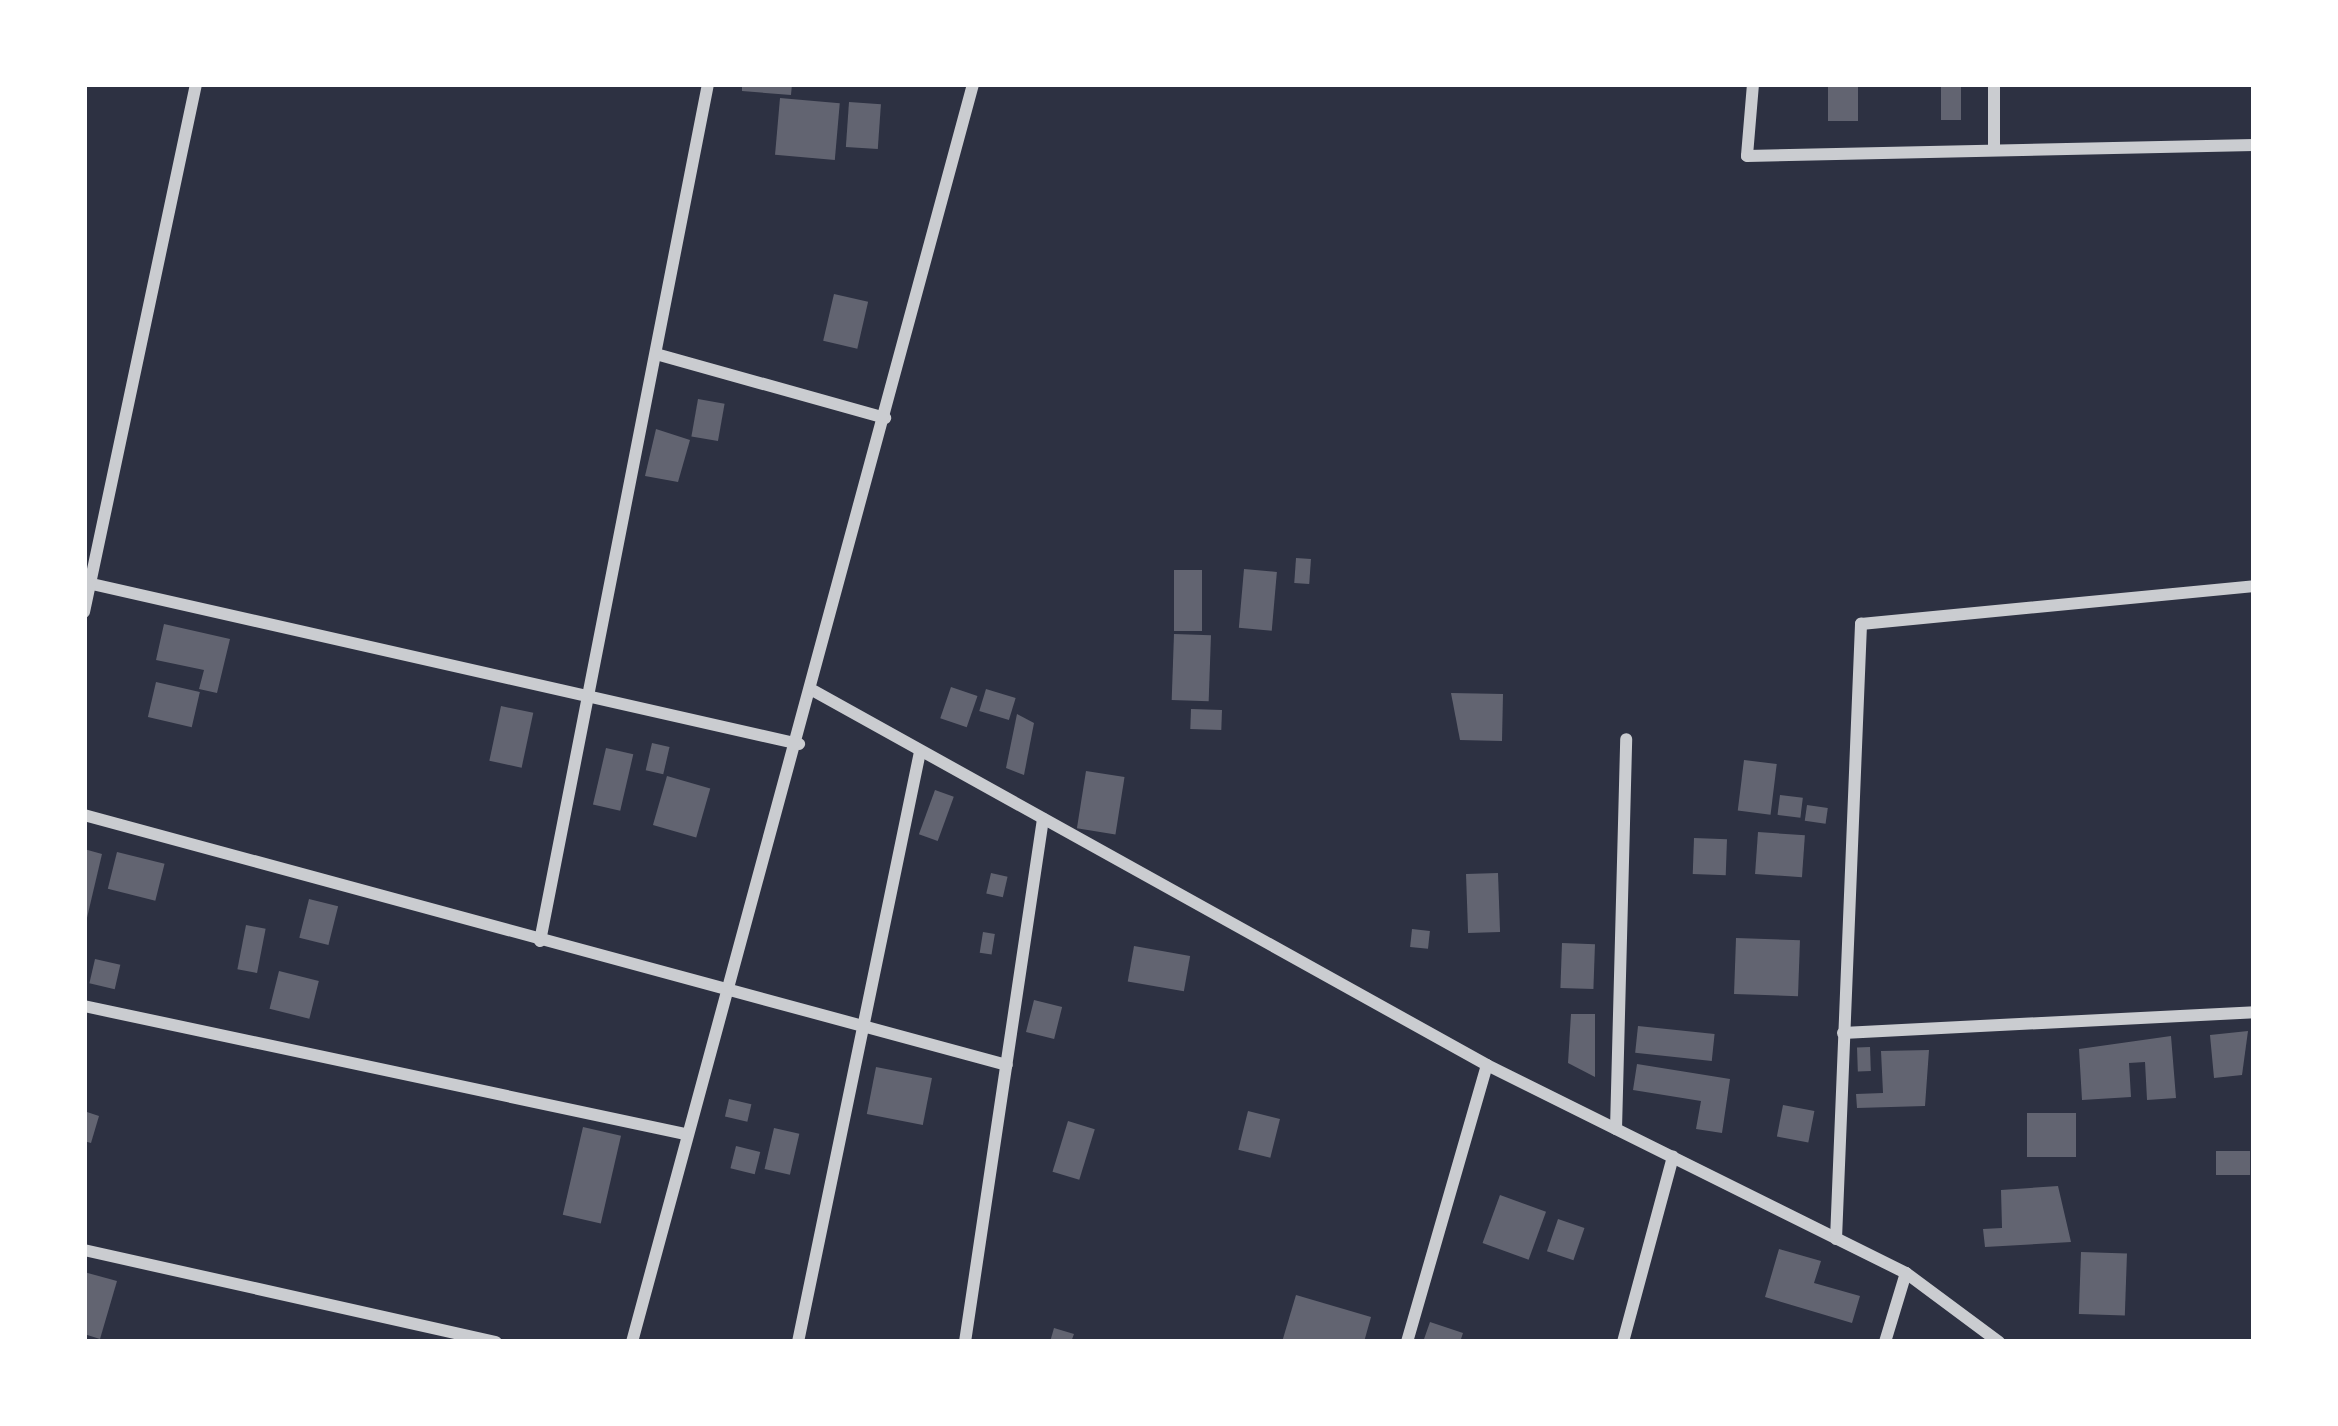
<!DOCTYPE html>
<html>
<head>
<meta charset="utf-8">
<style>
	body { margin:0 }
	#map { position:relative; width:2338px; height:1426px; overflow:hidden; background:#2d3142; font-family:"Fira Sans",sans-serif }
	div>[style] { position:absolute }
	.building>* { inset:0; background:#626471; transform-origin:0 0 }
	.minor>* { height:12px; margin:-6px; padding:0 6px; transform-origin:6px; border-radius:6px; background:#caccd0 }
	span { translate:-50% -50%; white-space:nowrap; text-align:center; line-height:1.15; -webkit-text-stroke:12px #fff; paint-order:stroke }
	.frame { position:absolute; inset:0; border:87px solid #fff; pointer-events:none }
</style>
</head>
<body>
<div id="map">
	<div class="building">
		<i style="clip-path:polygon(742px 84px,792px 84px,791px 95px,742px 91px)"></i>
		<i style="left:1828px;top:84px;width:30px;height:37px"></i>
		<i style="left:1941px;top:84px;width:20px;height:36px"></i>
		<i style="left:780px;top:98px;width:60px;height:57px;rotate:5deg"></i>
		<i style="left:849px;top:102px;width:32px;height:45px;rotate:4deg"></i>
		<i style="left:834px;top:294px;width:35px;height:48px;rotate:13deg"></i>
		<i style="left:698px;top:399px;width:27px;height:38px;rotate:10deg"></i>
		<i style="clip-path:polygon(656px 429px,690px 440px,678px 482px,645px 476px)"></i>
		<i style="left:1296px;top:558px;width:15px;height:25px;rotate:4deg"></i>
		<i style="left:1244px;top:569px;width:33px;height:59px;rotate:5deg"></i>
		<i style="left:1174px;top:570px;width:28px;height:61px"></i>
		<i style="clip-path:polygon(164px 624px,230px 639px,217px 693px,199px 689px,204px 670px,156px 660px)"></i>
		<i style="left:1174px;top:634px;width:37px;height:66px;rotate:2deg"></i>
		<i style="left:156px;top:682px;width:45px;height:36px;rotate:13deg"></i>
		<i style="left:951px;top:687px;width:28px;height:33px;rotate:19deg"></i>
		<i style="left:986px;top:689px;width:31px;height:23px;rotate:17deg"></i>
		<i style="clip-path:polygon(1451px 693px,1503px 694px,1502px 741px,1460px 740px)"></i>
		<i style="left:501px;top:706px;width:33px;height:56px;rotate:12deg"></i>
		<i style="left:1191px;top:709px;width:31px;height:20px;rotate:2deg"></i>
		<i style="clip-path:polygon(1017px 714px,1034px 723px,1024px 775px,1006px 768px)"></i>
		<i style="left:652px;top:743px;width:18px;height:28px;rotate:13deg"></i>
		<i style="left:606px;top:748px;width:28px;height:58px;rotate:13deg"></i>
		<i style="left:1744px;top:760px;width:33px;height:51px;rotate:7deg"></i>
		<i style="left:1086px;top:771px;width:39px;height:58px;rotate:9deg"></i>
		<i style="left:667px;top:776px;width:45px;height:51px;rotate:16deg"></i>
		<i style="left:935px;top:790px;width:20px;height:47px;rotate:20deg"></i>
		<i style="left:1780px;top:795px;width:23px;height:20px;rotate:7deg"></i>
		<i style="left:1807px;top:805px;width:21px;height:16px;rotate:8deg"></i>
		<i style="left:1758px;top:832px;width:47px;height:42px;rotate:4deg"></i>
		<i style="left:1694px;top:838px;width:33px;height:36px;rotate:2deg"></i>
		<i style="clip-path:polygon(84px 849px,102px 854px,86px 922px,84px 922px)"></i>
		<i style="left:117px;top:852px;width:49px;height:38px;rotate:14deg"></i>
		<i style="left:991px;top:873px;width:17px;height:21px;rotate:13deg"></i>
		<i style="left:1498px;top:873px;width:59px;height:32px;rotate:88deg"></i>
		<i style="left:309px;top:899px;width:30px;height:40px;rotate:14deg"></i>
		<i style="left:246px;top:925px;width:20px;height:45px;rotate:11deg"></i>
		<i style="left:1412px;top:929px;width:18px;height:18px;rotate:6deg"></i>
		<i style="left:983px;top:932px;width:12px;height:21px;rotate:9deg"></i>
		<i style="left:1736px;top:938px;width:64px;height:56px;rotate:2deg"></i>
		<i style="left:1562px;top:943px;width:33px;height:45px;rotate:2deg"></i>
		<i style="left:1134px;top:946px;width:57px;height:36px;rotate:10deg"></i>
		<i style="left:95px;top:959px;width:26px;height:25px;rotate:13deg"></i>
		<i style="left:279px;top:971px;width:41px;height:39px;rotate:14deg"></i>
		<i style="left:1034px;top:1000px;width:29px;height:33px;rotate:14deg"></i>
		<i style="clip-path:polygon(1571px 1014px,1595px 1014px,1595px 1077px,1568px 1063px)"></i>
		<i style="left:1638px;top:1026px;width:77px;height:27px;rotate:6deg"></i>
		<i style="clip-path:polygon(2248px 1031px,2242px 1075px,2214px 1078px,2210px 1035px)"></i>
		<i style="clip-path:polygon(2171px 1036px,2176px 1098px,2147px 1100px,2145px 1062px,2129px 1063px,2131px 1097px,2082px 1100px,2079px 1049px)"></i>
		<i style="left:1870px;top:1047px;width:24px;height:13px;rotate:88deg"></i>
		<i style="clip-path:polygon(1929px 1050px,1925px 1106px,1857px 1108px,1856px 1094px,1883px 1093px,1881px 1051px)"></i>
		<i style="clip-path:polygon(1637px 1064px,1730px 1079px,1722px 1133px,1696px 1129px,1701px 1101px,1633px 1090px)"></i>
		<i style="left:876px;top:1067px;width:57px;height:48px;rotate:11deg"></i>
		<i style="left:729px;top:1099px;width:23px;height:18px;rotate:13deg"></i>
		<i style="left:1783px;top:1105px;width:32px;height:32px;rotate:11deg"></i>
		<i style="clip-path:polygon(84px 1111px,99px 1116px,91px 1143px,84px 1141px)"></i>
		<i style="left:1248px;top:1111px;width:33px;height:40px;rotate:14deg"></i>
		<i style="left:2027px;top:1113px;width:49px;height:44px"></i>
		<i style="left:1068px;top:1121px;width:28px;height:53px;rotate:17deg"></i>
		<i style="left:583px;top:1127px;width:39px;height:90px;rotate:13deg"></i>
		<i style="left:774px;top:1128px;width:26px;height:42px;rotate:13deg"></i>
		<i style="left:736px;top:1146px;width:25px;height:23px;rotate:14deg"></i>
		<i style="left:2216px;top:1151px;width:34px;height:24px"></i>
		<i style="clip-path:polygon(2058px 1186px,2071px 1242px,1985px 1247px,1983px 1229px,2002px 1228px,2001px 1190px)"></i>
		<i style="left:1500px;top:1195px;width:49px;height:51px;rotate:20deg"></i>
		<i style="left:1558px;top:1219px;width:28px;height:34px;rotate:19deg"></i>
		<i style="clip-path:polygon(1779px 1249px,1821px 1261px,1814px 1283px,1860px 1296px,1852px 1323px,1765px 1297px)"></i>
		<i style="left:2081px;top:1252px;width:46px;height:62px;rotate:2deg"></i>
		<i style="clip-path:polygon(84px 1272px,117px 1281px,100px 1339px,84px 1334px)"></i>
		<i style="clip-path:polygon(1296px 1295px,1371px 1317px,1364px 1342px,1282px 1342px)"></i>
		<i style="clip-path:polygon(1430px 1322px,1463px 1333px,1460px 1342px,1423px 1342px)"></i>
		<i style="clip-path:polygon(1054px 1328px,1074px 1334px,1071px 1342px,1050px 1342px)"></i>
	</div>
	<div class="minor">
		<i style="left:1753px;top:84px;width:72px;rotate:94.8deg"></i>
		<i style="left:1747px;top:156px;width:507px;rotate:-1.24deg"></i>
		<i style="left:1994px;top:147px;width:63px;rotate:-90deg"></i>
		<i style="left:656px;top:354px;width:238px;rotate:15.6deg"></i>
		<i style="left:92px;top:584px;width:725px;rotate:12.75deg"></i>
		<i style="left:84px;top:612px;width:540px;rotate:-78.02deg"></i>
		<i style="left:814px;top:691px;width:770px;rotate:29.06deg"></i>
		<i style="left:1487px;top:1065px;width:468px;rotate:26.4deg"></i>
		<i style="left:1906px;top:1273px;width:116px;rotate:36.6deg"></i>
		<i style="left:84px;top:815px;width:956px;rotate:15.16deg"></i>
		<i style="left:540px;top:941px;width:873px;rotate:-78.91deg"></i>
		<i style="left:84px;top:1006px;width:614px;rotate:12.02deg"></i>
		<i style="left:1843px;top:1033px;width:412px;rotate:-2.9deg"></i>
		<i style="left:1616px;top:1129px;width:390px;rotate:-88.5deg"></i>
		<i style="left:1836px;top:1239px;width:616px;rotate:-87.67deg"></i>
		<i style="left:1861px;top:624px;width:395px;rotate:-5.5deg"></i>
		<i style="left:84px;top:1250px;width:422px;rotate:12.6deg"></i>
		<i style="left:632px;top:1342px;width:1303px;rotate:-74.83deg"></i>
		<i style="left:798px;top:1342px;width:602px;rotate:-78.32deg"></i>
		<i style="left:965px;top:1342px;width:529px;rotate:-81.52deg"></i>
		<i style="left:1407px;top:1342px;width:288px;rotate:-73.9deg"></i>
		<i style="left:1623px;top:1342px;width:192px;rotate:-74.9deg"></i>
		<i style="left:1885px;top:1342px;width:72px;rotate:-73.1deg"></i>
	</div>
	<div class="frame"></div>
</div>
</body>
</html>
